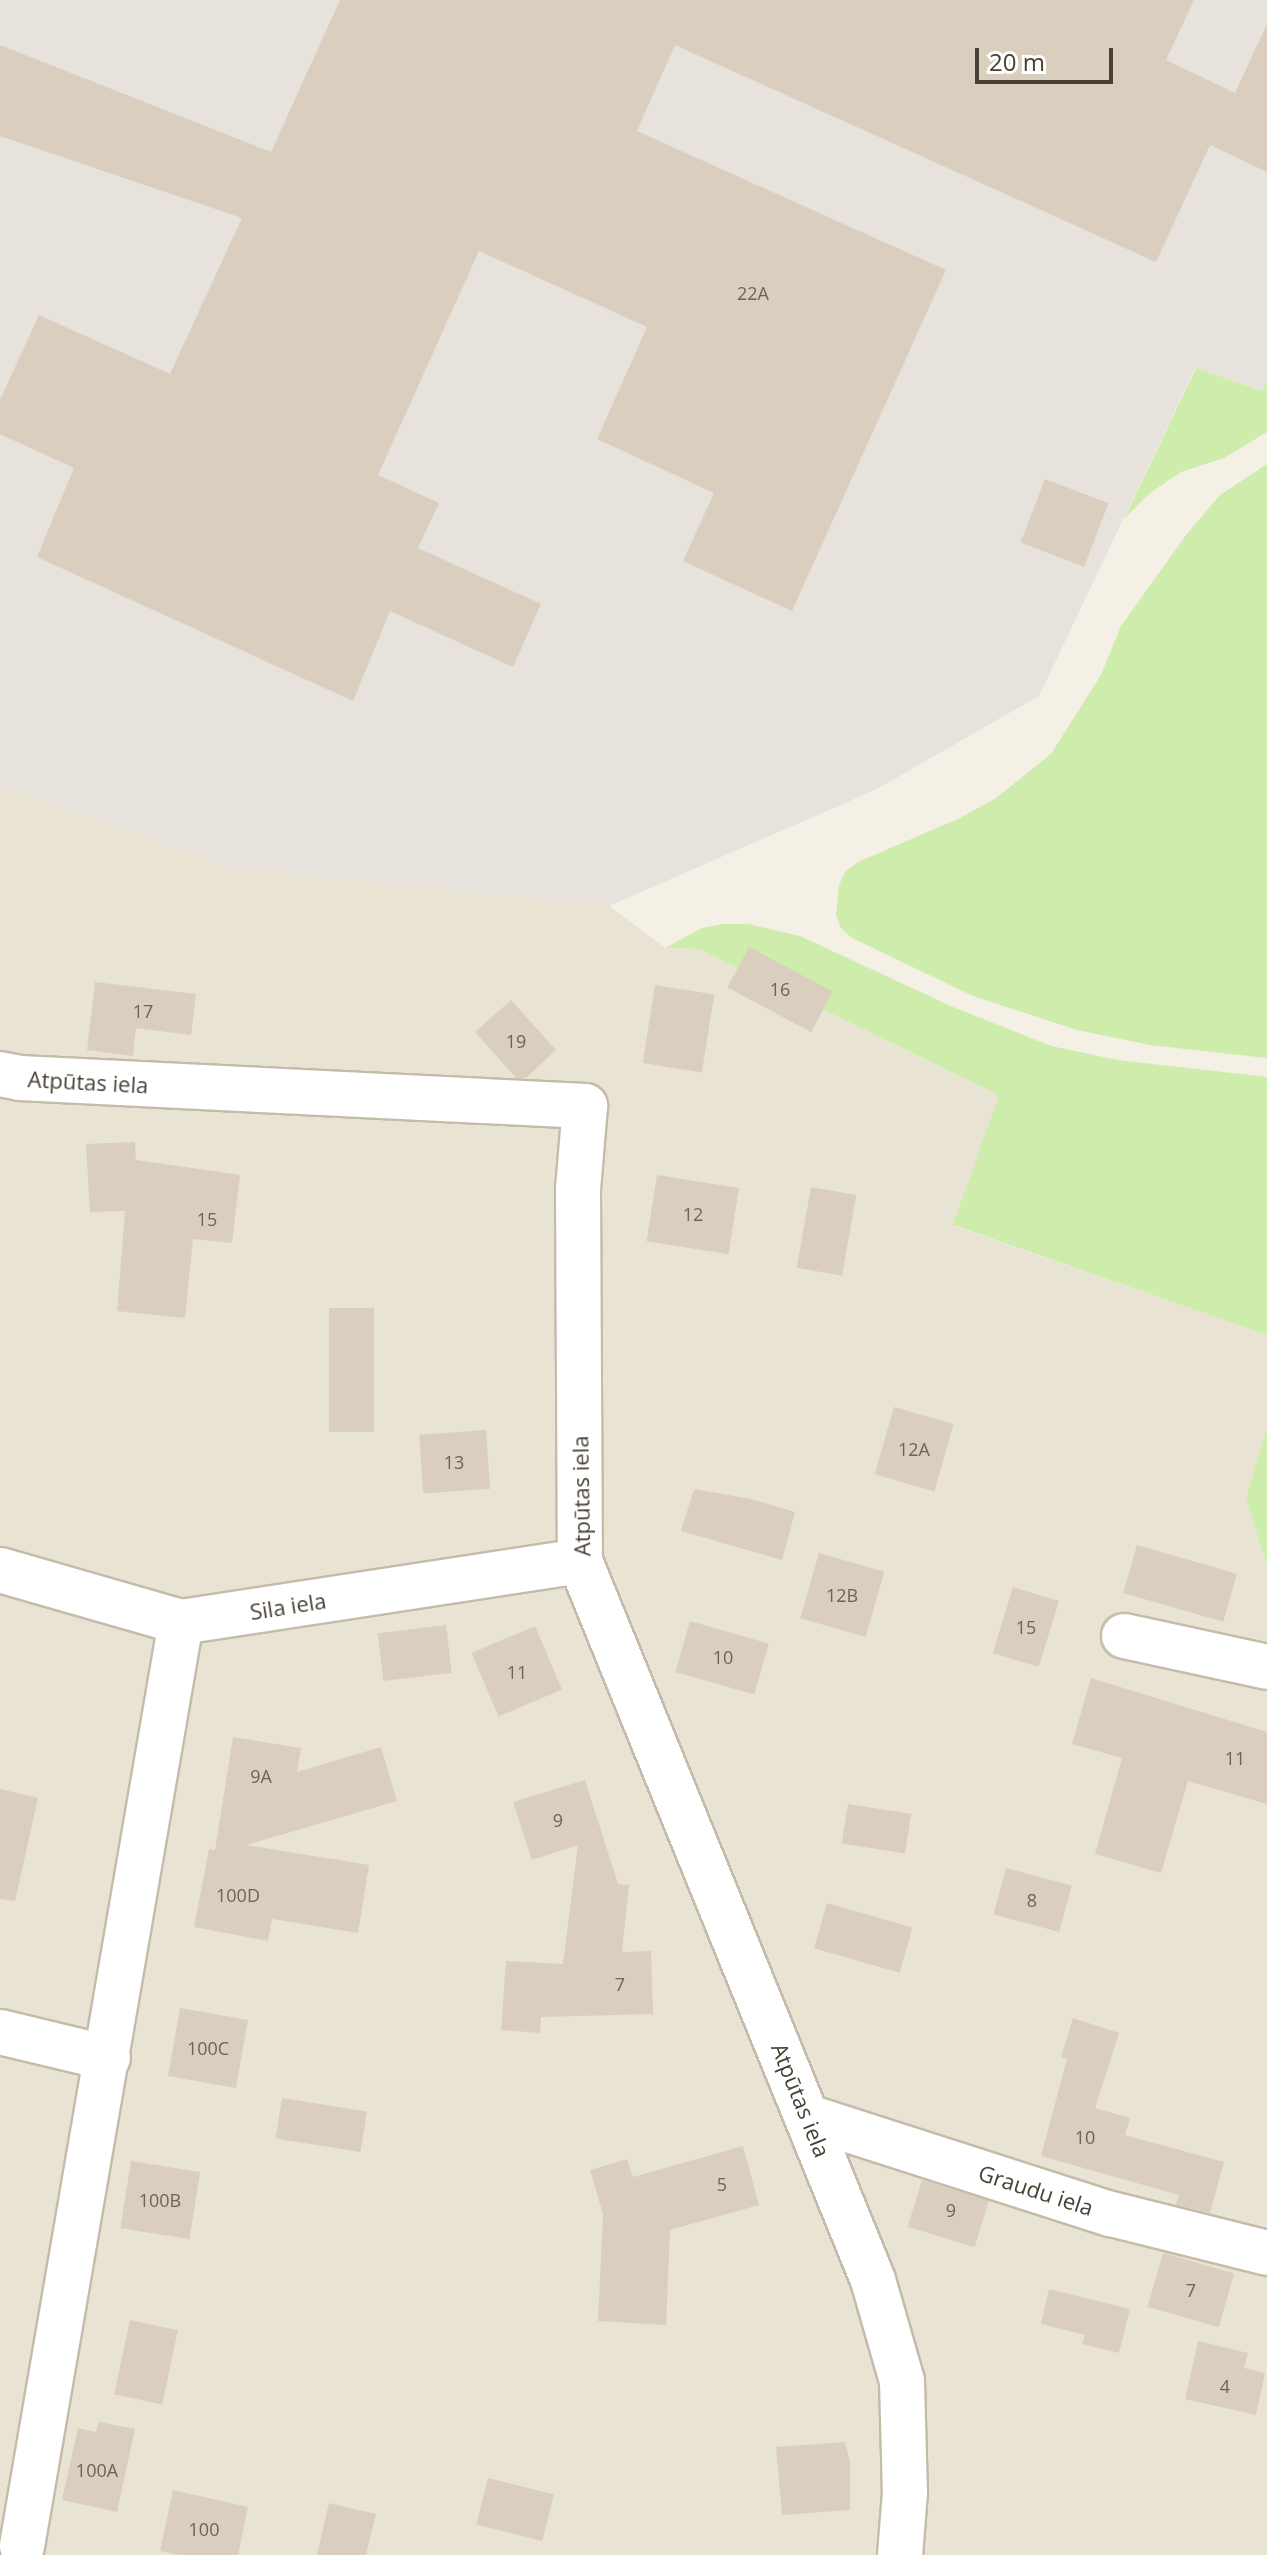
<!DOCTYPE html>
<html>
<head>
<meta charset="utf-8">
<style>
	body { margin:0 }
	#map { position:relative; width:1267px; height:2555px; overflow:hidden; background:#f4f0e6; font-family:"Open Sans",sans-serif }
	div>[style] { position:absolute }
	.residential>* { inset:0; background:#e9e3d4 }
	.industrial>* { inset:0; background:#e7e2db }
	.green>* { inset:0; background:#ceecac }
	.building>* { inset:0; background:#dacfbe; transform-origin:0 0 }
	.roads { filter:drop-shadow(2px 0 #c4bbab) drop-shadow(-2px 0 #c4bbab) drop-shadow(0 2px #c4bbab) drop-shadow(0 -2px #c4bbab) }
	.minor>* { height:44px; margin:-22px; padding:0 22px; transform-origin:22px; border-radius:22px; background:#fff }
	span { translate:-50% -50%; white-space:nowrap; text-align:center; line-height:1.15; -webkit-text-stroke:6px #fff; paint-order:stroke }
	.number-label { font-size:18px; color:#6c6457 }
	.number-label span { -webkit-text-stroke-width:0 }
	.street-label { font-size:22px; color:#484135 }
	.scale { position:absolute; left:975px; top:48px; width:138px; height:36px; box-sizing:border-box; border:4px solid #484135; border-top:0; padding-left:10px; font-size:24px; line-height:28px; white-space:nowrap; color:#484135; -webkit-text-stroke:6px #fff; paint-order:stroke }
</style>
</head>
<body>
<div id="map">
	<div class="residential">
		<i style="clip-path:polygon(0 785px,231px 868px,609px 906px,665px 948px,699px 949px,999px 1095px,954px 1226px,1267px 1335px,1267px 1426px,1246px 1499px,1267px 1566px,1267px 2555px,0 2555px)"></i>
	</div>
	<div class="industrial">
		<i style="clip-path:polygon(0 0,1267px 0,1267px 383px,1263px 391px,1195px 368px,1039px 696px,877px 789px,609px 906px,231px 868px,0 785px)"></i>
	</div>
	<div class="green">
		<i style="clip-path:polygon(1196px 368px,1262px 391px,1267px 383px,1267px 432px,1224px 458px,1181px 472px,1150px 493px,1124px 519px)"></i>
		<i style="clip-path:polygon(1267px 464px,1267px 1058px,1150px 1045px,1077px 1030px,973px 996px,852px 938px,841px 928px,836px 915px,839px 885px,845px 872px,858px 862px,960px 818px,996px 798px,1051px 754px,1101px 675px,1121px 626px,1186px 535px,1220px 495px)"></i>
		<i style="clip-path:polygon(724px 924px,748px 924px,800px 936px,953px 1007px,1051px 1046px,1118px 1060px,1267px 1077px,1267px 1335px,953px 1225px,999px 1095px,699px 949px,665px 948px,702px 928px)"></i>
		<i style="clip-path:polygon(1267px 1426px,1267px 1566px,1246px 1499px)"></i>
	</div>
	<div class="building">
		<i style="clip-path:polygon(340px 0,1194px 0,1166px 60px,1235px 93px,1267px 24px,1267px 172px,1210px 145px,1156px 262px,675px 45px,637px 131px,946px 270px,792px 611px,683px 561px,714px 493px,597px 439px,647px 327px,479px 251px,378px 475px,439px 503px,418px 548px,541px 604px,513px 667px,390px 611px,353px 701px,37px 557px,74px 468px,0 434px,0 400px,39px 315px,170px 374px,242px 218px,0 136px,0 45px,271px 152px)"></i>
		<i style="left:1045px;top:479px;width:68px;height:68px;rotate:21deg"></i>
		<i style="left:749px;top:947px;width:95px;height:46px;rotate:28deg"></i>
		<i style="clip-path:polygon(95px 982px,196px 994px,191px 1035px,136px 1028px,133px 1056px,87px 1050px)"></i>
		<i style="left:655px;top:985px;width:60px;height:79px;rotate:9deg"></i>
		<i style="clip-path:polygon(511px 1000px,556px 1050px,526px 1078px,516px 1078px,475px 1032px)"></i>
		<i style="clip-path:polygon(135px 1142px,136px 1160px,240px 1175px,232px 1243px,193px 1239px,185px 1318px,117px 1311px,125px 1211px,90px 1212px,86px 1144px)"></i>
		<i style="left:657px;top:1175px;width:83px;height:67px;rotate:9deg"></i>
		<i style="left:811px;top:1187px;width:46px;height:82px;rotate:10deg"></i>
		<i style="left:329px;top:1308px;width:45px;height:124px"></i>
		<i style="left:894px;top:1407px;width:62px;height:70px;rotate:16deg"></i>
		<i style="left:486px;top:1430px;width:59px;height:67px;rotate:86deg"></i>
		<i style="clip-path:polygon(694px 1489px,751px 1499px,795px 1512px,782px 1560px,681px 1531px)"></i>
		<i style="left:1137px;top:1545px;width:104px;height:50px;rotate:16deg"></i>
		<i style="left:819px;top:1553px;width:68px;height:68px;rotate:16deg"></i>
		<i style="left:1013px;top:1587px;width:48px;height:69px;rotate:17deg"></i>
		<i style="left:690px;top:1621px;width:82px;height:53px;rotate:16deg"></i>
		<i style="left:446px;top:1625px;width:48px;height:69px;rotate:83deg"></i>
		<i style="left:535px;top:1626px;width:69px;height:69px;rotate:67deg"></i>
		<i style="clip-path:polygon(1091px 1678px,1267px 1732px,1267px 1804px,1188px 1781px,1161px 1873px,1095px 1854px,1122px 1758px,1072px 1744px)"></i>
		<i style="clip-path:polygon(233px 1737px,301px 1748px,297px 1772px,381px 1747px,397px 1801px,246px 1845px,369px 1865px,358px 1933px,272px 1919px,268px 1941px,194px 1927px,209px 1849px,215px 1850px)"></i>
		<i style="clip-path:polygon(585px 1780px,618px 1884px,629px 1885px,622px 1952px,651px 1951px,653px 2014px,541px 2017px,540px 2033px,501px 2030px,506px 1961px,563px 1964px,578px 1845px,532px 1860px,513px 1802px)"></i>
		<i style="clip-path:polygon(0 1789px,38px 1798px,15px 1901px,0 1899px)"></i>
		<i style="left:848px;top:1804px;width:64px;height:40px;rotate:9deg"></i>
		<i style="left:1006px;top:1868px;width:68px;height:48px;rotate:15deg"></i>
		<i style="left:827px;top:1903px;width:89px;height:47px;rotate:16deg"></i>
		<i style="left:180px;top:2008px;width:69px;height:69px;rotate:10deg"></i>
		<i style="clip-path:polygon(1073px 2018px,1119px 2033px,1095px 2108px,1130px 2118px,1125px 2135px,1224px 2162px,1210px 2213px,1176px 2205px,1179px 2195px,1041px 2156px,1067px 2059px,1061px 2057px)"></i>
		<i style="left:282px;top:2098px;width:86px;height:41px;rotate:9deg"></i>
		<i style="clip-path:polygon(743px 2146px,759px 2205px,670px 2230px,666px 2325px,598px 2321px,603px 2214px,590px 2170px,627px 2159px,633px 2177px)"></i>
		<i style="left:131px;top:2161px;width:70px;height:68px;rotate:9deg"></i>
		<i style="left:922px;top:2180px;width:70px;height:49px;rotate:17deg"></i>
		<i style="left:1163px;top:2253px;width:74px;height:56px;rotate:16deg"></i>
		<i style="clip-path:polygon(1049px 2289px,1130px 2309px,1119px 2353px,1082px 2344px,1085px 2335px,1041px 2324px)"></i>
		<i style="left:130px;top:2320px;width:49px;height:76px;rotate:12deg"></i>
		<i style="clip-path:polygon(1198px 2341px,1248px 2353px,1244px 2368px,1265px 2373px,1256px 2415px,1185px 2399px)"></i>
		<i style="clip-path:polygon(99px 2422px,135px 2429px,117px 2512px,62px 2500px,78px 2428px,96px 2432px)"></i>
		<i style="clip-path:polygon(845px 2442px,850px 2462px,850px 2510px,782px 2515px,776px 2447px)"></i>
		<i style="left:488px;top:2478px;width:68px;height:48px;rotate:14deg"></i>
		<i style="clip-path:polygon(173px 2490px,248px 2507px,238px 2555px,180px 2555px,160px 2551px)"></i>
		<i style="clip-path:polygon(329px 2503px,376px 2514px,366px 2555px,317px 2555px)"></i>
	</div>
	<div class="roads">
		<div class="minor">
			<i style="left:0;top:1074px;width:20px;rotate:11deg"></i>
			<i style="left:20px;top:1078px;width:566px;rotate:2.84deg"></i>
			<i style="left:585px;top:1106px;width:83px;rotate:94.8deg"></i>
			<i style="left:578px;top:1189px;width:372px;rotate:89.7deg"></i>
			<i style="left:580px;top:1561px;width:776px;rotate:67.83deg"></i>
			<i style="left:873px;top:2280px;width:105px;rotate:74deg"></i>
			<i style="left:902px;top:2381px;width:111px;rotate:88.5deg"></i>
			<i style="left:905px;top:2492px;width:63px;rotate:94.5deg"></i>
			<i style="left:0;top:1570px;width:188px;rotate:16deg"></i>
			<i style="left:181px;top:1622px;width:404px;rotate:-8.7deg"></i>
			<i style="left:1124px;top:1636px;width:146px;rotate:12.2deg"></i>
			<i style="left:0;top:2032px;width:111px;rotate:13.5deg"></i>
			<i style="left:808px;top:2117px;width:318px;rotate:17.8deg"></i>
			<i style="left:1111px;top:2214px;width:161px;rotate:14deg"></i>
			<i style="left:22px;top:2546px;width:938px;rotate:-80.24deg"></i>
		</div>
	</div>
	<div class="number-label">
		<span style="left:753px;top:293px">22A</span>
		<span style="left:780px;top:989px">16</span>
		<span style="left:143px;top:1011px">17</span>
		<span style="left:516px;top:1041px">19</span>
		<span style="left:693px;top:1214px">12</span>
		<span style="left:207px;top:1219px">15</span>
		<span style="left:914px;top:1449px">12A</span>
		<span style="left:454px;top:1462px">13</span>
		<span style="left:842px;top:1595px">12B</span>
		<span style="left:1026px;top:1627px">15</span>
		<span style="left:723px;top:1657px">10</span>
		<span style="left:517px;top:1672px">11</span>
		<span style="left:1235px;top:1758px">11</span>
		<span style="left:261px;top:1776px">9A</span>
		<span style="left:558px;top:1820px">9</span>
		<span style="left:238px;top:1895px">100D</span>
		<span style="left:1032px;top:1900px">8</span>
		<span style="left:620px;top:1984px">7</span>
		<span style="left:208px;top:2048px">100C</span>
		<span style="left:1085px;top:2137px">10</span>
		<span style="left:722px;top:2184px">5</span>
		<span style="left:160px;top:2200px">100B</span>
		<span style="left:951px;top:2210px">9</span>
		<span style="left:1191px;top:2290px">7</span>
		<span style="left:1225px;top:2386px">4</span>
		<span style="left:97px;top:2470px">100A</span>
		<span style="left:204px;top:2529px">100</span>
	</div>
	<div class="street-label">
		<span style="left:88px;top:1082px;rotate:3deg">Atpūtas iela</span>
		<span style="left:581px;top:1496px;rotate:-91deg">Atpūtas iela</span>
		<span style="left:288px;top:1606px;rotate:-9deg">Sila iela</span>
		<span style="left:801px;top:2100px;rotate:68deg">Atpūtas iela</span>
		<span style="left:1036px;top:2190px;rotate:18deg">Graudu iela</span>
	</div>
	<div class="scale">20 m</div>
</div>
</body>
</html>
